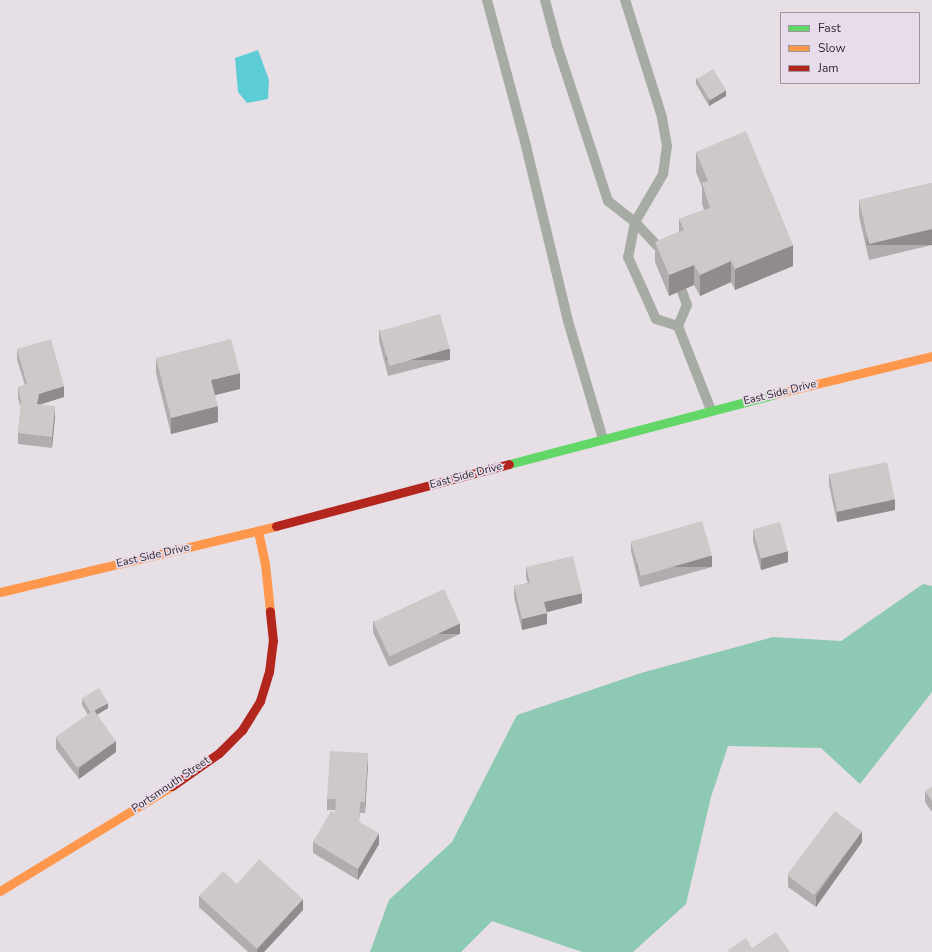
<!DOCTYPE html>
<html>
<head>
<meta charset="utf-8">
<style>
	body { margin:0 }
	#map { position:relative; width:932px; height:952px; overflow:hidden; background:#e6e0e6; font-family:"Nunito Sans",sans-serif }
	div>[style] { position:absolute }
	.forest>* { inset:0; background:#8dc9b3 }
	.water>* { inset:0; background:#5eccd4 }
	.lane>* { height:10px; margin:-5px; padding:0 5px; transform-origin:5px; border-radius:5px; background:#a6aca3 }
	.fast>* { height:9px; margin:-4.5px; padding:0 4.5px; transform-origin:4.5px; border-radius:4.5px; background:#63d668 }
	.slow>* { height:9px; margin:-4.5px; padding:0 4.5px; transform-origin:4.5px; border-radius:4.5px; background:#ff974d }
	.jam>* { height:9px; margin:-4.5px; padding:0 4.5px; transform-origin:4.5px; border-radius:4.5px; background:#b3261e }
	.wall>* { inset:0; background:#b1acad }
	.shaded-wall>* { inset:0; background:#908c8d; transform-origin:0 0 }
	.building>* { inset:0; background:#cec8c9; transform-origin:0 0 }
	span { translate:-50% -50%; white-space:nowrap; text-align:center; line-height:1.15; -webkit-text-stroke:3.5px #e9dcea; paint-order:stroke }
	.street-label { font-size:11px; color:#2f2a2f }
	.legend { position:absolute; left:780px; top:12px; width:140px; height:72px; box-sizing:border-box; background:#e9dcea; border:1px solid #9f959f; margin:0; padding:5px 7px; list-style:none; font-size:12px; color:#2f2a2f }
	.legend li { display:flex; align-items:center; gap:8px; height:20px }
	.legend b { width:20px; border:1px solid #9f959f }
</style>
</head>
<body>
<div id="map">
	<div class="forest">
		<i style="clip-path:polygon(923px 584px,932px 586px,932px 692px,860px 784px,821px 748px,728px 746px,711px 797px,686px 904px,633px 952px,582px 952px,492px 921px,461px 952px,370px 952px,389px 900px,452px 842px,517px 715px,641px 673px,773px 637px,841px 641px)"></i>
	</div>
	<div class="water">
		<i style="clip-path:polygon(258px 50px,269px 80px,268px 99px,247px 103px,238px 92px,235px 58px)"></i>
	</div>
	<div class="lane">
		<i style="left:487px;top:0;width:151px;rotate:75deg"></i>
		<i style="left:526px;top:146px;width:180px;rotate:76.5deg"></i>
		<i style="left:568px;top:321px;width:123px;rotate:73.5deg"></i>
		<i style="left:545px;top:0;width:47px;rotate:75.1deg"></i>
		<i style="left:557px;top:45px;width:164px;rotate:71.9deg"></i>
		<i style="left:608px;top:201px;width:34px;rotate:38deg"></i>
		<i style="left:635px;top:222px;width:56px;rotate:-59.7deg"></i>
		<i style="left:663px;top:174px;width:28px;rotate:-82deg"></i>
		<i style="left:667px;top:146px;width:29px;rotate:-100deg"></i>
		<i style="left:662px;top:117px;width:123px;rotate:-107.5deg"></i>
		<i style="left:664px;top:253px;width:42px;rotate:-133.1deg"></i>
		<i style="left:635px;top:222px;width:36px;rotate:101deg"></i>
		<i style="left:628px;top:257px;width:68px;rotate:65.7deg"></i>
		<i style="left:656px;top:319px;width:23px;rotate:18deg"></i>
		<i style="left:678px;top:326px;width:23px;rotate:-67deg"></i>
		<i style="left:687px;top:305px;width:15px;rotate:-110deg"></i>
		<i style="left:678px;top:326px;width:90px;rotate:68.6deg"></i>
	</div>
	<div class="fast">
		<i style="left:509px;top:464px;width:275px;rotate:-14.7deg"></i>
	</div>
	<div class="slow">
		<i style="left:775px;top:394px;width:162px;rotate:-13.6deg"></i>
		<i style="left:258px;top:531px;width:34px;rotate:78deg"></i>
		<i style="left:265px;top:564px;width:47px;rotate:83.9deg"></i>
		<i style="left:0;top:592px;width:284px;rotate:-13.4deg"></i>
		<i style="left:0;top:891px;width:202px;rotate:-31.4deg"></i>
	</div>
	<div class="jam">
		<i style="left:276px;top:526px;width:241px;rotate:-14.9deg"></i>
		<i style="left:172px;top:786px;width:57px;rotate:-35.1deg"></i>
		<i style="left:219px;top:753px;width:33px;rotate:-45deg"></i>
		<i style="left:242px;top:730px;width:34px;rotate:-58deg"></i>
		<i style="left:260px;top:701px;width:30px;rotate:-73deg"></i>
		<i style="left:269px;top:672px;width:31px;rotate:-83deg"></i>
		<i style="left:273px;top:641px;width:30px;rotate:-96deg"></i>
	</div>
	<div class="wall">
		<i style="clip-path:polygon(696px 78px,726px 96px,709px 106px,696px 84px)"></i>
		<i style="clip-path:polygon(696px 152px,793px 266px,735px 290px,731px 282px,700px 296px,694px 285px,669px 296px,655px 262px,655px 242px,679px 232px,679px 219px,704px 210px,702px 204px,702px 187px,696px 172px)"></i>
		<i style="clip-path:polygon(932px 183px,932px 245px,869px 260px,859px 216px,859px 200px)"></i>
		<i style="clip-path:polygon(379px 330px,450px 360px,388px 376px,379px 341px)"></i>
		<i style="clip-path:polygon(17px 349px,64px 397px,40px 404px,55px 417px,52px 448px,18px 444px,18px 433px,21px 408px,18px 398px,18px 387px,25px 385px,17px 360px)"></i>
		<i style="clip-path:polygon(156px 358px,240px 389px,215px 395px,218px 422px,171px 434px,156px 373px)"></i>
		<i style="clip-path:polygon(829px 474px,895px 510px,837px 522px,829px 485px)"></i>
		<i style="clip-path:polygon(753px 530px,788px 562px,761px 570px,753px 541px)"></i>
		<i style="clip-path:polygon(631px 541px,712px 567px,640px 587px,631px 551px)"></i>
		<i style="clip-path:polygon(526px 567px,582px 603px,547px 612px,547px 624px,522px 630px,514px 597px,514px 586px,528px 583px,526px 578px)"></i>
		<i style="clip-path:polygon(373px 621px,460px 634px,389px 667px,373px 632px)"></i>
		<i style="clip-path:polygon(82px 699px,108px 708px,97px 715px,116px 752px,79px 779px,56px 749px,56px 738px,88px 715px,82px 705px)"></i>
		<i style="clip-path:polygon(368px 764px,365px 813px,360px 813px,359px 822px,379px 844px,358px 880px,313px 853px,313px 842px,335px 813px,335px 810px,327px 810px,327px 799px)"></i>
		<i style="clip-path:polygon(932px 787px,932px 812px,925px 802px,925px 791px)"></i>
		<i style="clip-path:polygon(862px 842px,816px 907px,788px 887px,788px 876px)"></i>
		<i style="clip-path:polygon(237px 884px,303px 910px,264px 952px,248px 952px,199px 907px,199px 896px)"></i>
	</div>
	<div class="shaded-wall">
		<i style="clip-path:polygon(726px 90px,726px 96px,709px 106px,709px 100px)"></i>
		<i style="left:932px;top:229px;width:16px;height:65px;rotate:90deg"></i>
		<i style="clip-path:polygon(793px 245px,793px 266px,735px 290px,735px 269px)"></i>
		<i style="clip-path:polygon(731px 261px,731px 282px,700px 296px,700px 275px)"></i>
		<i style="clip-path:polygon(694px 265px,694px 285px,669px 296px,669px 275px)"></i>
		<i style="left:450px;top:349px;width:11px;height:64px;rotate:90deg"></i>
		<i style="clip-path:polygon(240px 373px,240px 389px,211px 396px,211px 380px)"></i>
		<i style="clip-path:polygon(64px 386px,64px 397px,39px 405px,37px 404px,39px 394px)"></i>
		<i style="clip-path:polygon(55px 406px,55px 417px,52px 448px,52px 437px)"></i>
		<i style="clip-path:polygon(218px 406px,218px 422px,171px 434px,171px 418px)"></i>
		<i style="clip-path:polygon(895px 499px,895px 510px,837px 522px,837px 512px)"></i>
		<i style="clip-path:polygon(788px 551px,788px 562px,761px 570px,761px 559px)"></i>
		<i style="left:712px;top:556px;width:11px;height:75px;rotate:90deg"></i>
		<i style="clip-path:polygon(582px 593px,582px 603px,544px 613px,544px 602px)"></i>
		<i style="clip-path:polygon(547px 613px,547px 624px,522px 630px,522px 619px)"></i>
		<i style="left:460px;top:623px;width:11px;height:78px;rotate:90deg"></i>
		<i style="clip-path:polygon(108px 703px,108px 708px,90px 719px,90px 714px)"></i>
		<i style="clip-path:polygon(116px 741px,116px 752px,79px 779px,79px 768px)"></i>
		<i style="clip-path:polygon(368px 753px,368px 764px,365px 813px,365px 802px)"></i>
		<i style="clip-path:polygon(862px 831px,862px 842px,816px 907px,816px 896px)"></i>
		<i style="clip-path:polygon(379px 833px,379px 844px,358px 880px,358px 869px)"></i>
		<i style="clip-path:polygon(303px 899px,303px 910px,264px 952px,257px 952px,257px 949px)"></i>
	</div>
	<div class="building">
		<i style="left:713px;top:69px;width:25px;height:19px;rotate:58deg"></i>
		<i style="clip-path:polygon(746px 131px,793px 245px,735px 269px,731px 261px,700px 275px,694px 265px,669px 275px,655px 242px,684px 230px,679px 219px,710px 208px,702px 183px,708px 181px,696px 152px)"></i>
		<i style="clip-path:polygon(932px 183px,932px 229px,869px 244px,859px 200px)"></i>
		<i style="left:440px;top:314px;width:36px;height:63px;rotate:74deg"></i>
		<i style="clip-path:polygon(51px 339px,64px 386px,39px 394px,37px 404px,55px 406px,52px 437px,18px 433px,21px 401px,18px 387px,27px 384px,17px 349px)"></i>
		<i style="clip-path:polygon(231px 339px,240px 373px,211px 380px,218px 406px,171px 418px,156px 358px)"></i>
		<i style="left:887px;top:462px;width:38px;height:59px;rotate:78deg"></i>
		<i style="left:702px;top:521px;width:36px;height:74px;rotate:74deg"></i>
		<i style="left:780px;top:522px;width:30px;height:28px;rotate:75deg"></i>
		<i style="clip-path:polygon(573px 556px,582px 593px,544px 602px,547px 613px,522px 619px,514px 586px,530px 583px,526px 567px)"></i>
		<i style="left:444px;top:589px;width:38px;height:78px;rotate:65deg"></i>
		<i style="left:99px;top:688px;width:17px;height:20px;rotate:59deg"></i>
		<i style="left:94px;top:710px;width:38px;height:47px;rotate:55deg"></i>
		<i style="clip-path:polygon(330px 751px,368px 753px,365px 802px,360px 802px,359px 822px,379px 833px,358px 869px,313px 842px,331px 811px,335px 813px,336px 799px,327px 799px)"></i>
		<i style="clip-path:polygon(932px 787px,932px 801px,925px 791px)"></i>
		<i style="left:835px;top:811px;width:34px;height:80px;rotate:37deg"></i>
		<i style="clip-path:polygon(259px 859px,303px 899px,257px 949px,199px 896px,223px 871px,237px 884px)"></i>
		<i style="clip-path:polygon(776px 932px,790px 952px,729px 952px,728px 950px,746px 938px,752px 948px)"></i>
	</div>
	<div class="street-label">
		<span style="left:780px;top:393px;rotate:-14deg">East Side Drive</span>
		<span style="left:466px;top:476px;rotate:-15deg">East Side Drive</span>
		<span style="left:153px;top:556px;rotate:-13deg">East Side Drive</span>
		<span style="left:171px;top:785px;rotate:-34deg">Portsmouth Street</span>
	</div>
	<ul class="legend">
	<li><b style="height:5px;background:#63d668"></b>Fast</li>
	<li><b style="height:5px;background:#ff974d"></b>Slow</li>
	<li><b style="height:5px;background:#b3261e"></b>Jam</li>
	</ul>
</div>
</body>
</html>
